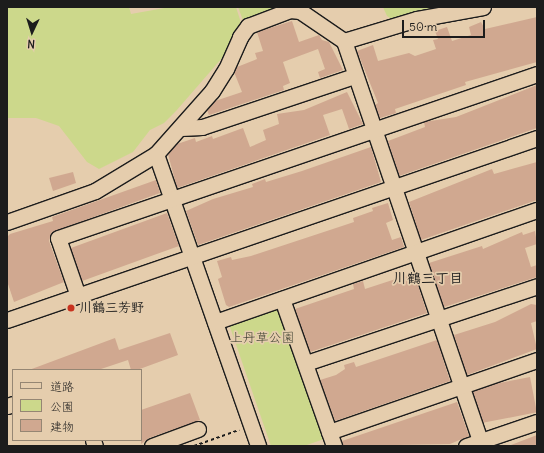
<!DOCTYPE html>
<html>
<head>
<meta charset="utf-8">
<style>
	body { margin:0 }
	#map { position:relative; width:544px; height:453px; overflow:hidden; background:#e5cdad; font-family:Delius,"Klee One",sans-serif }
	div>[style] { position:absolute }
	.green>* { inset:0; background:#ccd88b }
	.building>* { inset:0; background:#d0a890; transform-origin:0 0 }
	.path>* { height:2px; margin-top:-1px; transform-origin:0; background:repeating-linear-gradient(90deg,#1c1c1c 0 3px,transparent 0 6px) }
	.roads { filter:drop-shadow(1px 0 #1c1c1c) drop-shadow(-1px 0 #1c1c1c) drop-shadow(0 1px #1c1c1c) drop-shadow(0 -1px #1c1c1c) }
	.minor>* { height:15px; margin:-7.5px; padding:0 7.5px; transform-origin:7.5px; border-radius:7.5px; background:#e5cdad }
	.dots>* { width:11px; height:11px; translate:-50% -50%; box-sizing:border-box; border:2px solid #e5cdad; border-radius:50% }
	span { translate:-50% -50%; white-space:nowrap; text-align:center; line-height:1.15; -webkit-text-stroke:3.5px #e5cdad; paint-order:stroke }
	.poi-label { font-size:13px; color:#1c1c1c; font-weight:700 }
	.left { translate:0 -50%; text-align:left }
	.park-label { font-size:13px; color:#3f4232 }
	.neighbourhood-label { font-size:14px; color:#1c1c1c; font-weight:700 }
	.frame { position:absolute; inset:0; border:8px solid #1c1c1c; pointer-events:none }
	.legend { position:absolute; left:12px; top:369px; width:130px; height:72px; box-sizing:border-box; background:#e5cdad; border:1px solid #958673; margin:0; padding:5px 7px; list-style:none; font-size:12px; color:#1c1c1c }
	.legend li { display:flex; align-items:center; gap:8px; height:20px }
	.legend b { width:20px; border:1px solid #958673 }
	.north { position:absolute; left:12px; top:12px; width:40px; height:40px; -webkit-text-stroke:3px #e5cdad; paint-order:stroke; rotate:184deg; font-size:11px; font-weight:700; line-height:16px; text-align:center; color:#1c1c1c }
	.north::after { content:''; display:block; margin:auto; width:14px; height:18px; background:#1c1c1c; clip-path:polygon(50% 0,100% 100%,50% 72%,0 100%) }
	.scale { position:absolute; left:402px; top:20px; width:83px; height:18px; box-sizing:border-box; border:2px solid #1c1c1c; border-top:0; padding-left:5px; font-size:12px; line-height:14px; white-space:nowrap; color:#1c1c1c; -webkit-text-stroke:3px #e5cdad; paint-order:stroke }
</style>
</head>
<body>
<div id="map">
	<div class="green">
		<i style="clip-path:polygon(7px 7px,129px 7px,131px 14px,170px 7px,236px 7px,242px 26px,229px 50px,176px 111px,164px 123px,150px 130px,133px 152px,99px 169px,87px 162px,59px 126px,36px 118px,7px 118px)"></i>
		<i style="clip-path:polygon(238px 7px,283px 7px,244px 23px)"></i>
		<i style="clip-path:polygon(383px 7px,442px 7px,393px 20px,387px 16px)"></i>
		<i style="clip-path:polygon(279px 306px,324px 439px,304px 446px,271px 446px,230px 327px,231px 322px)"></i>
	</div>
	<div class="building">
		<i style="clip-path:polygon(537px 17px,537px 62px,465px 82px,466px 85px,395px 109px,396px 113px,380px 118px,375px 105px,378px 103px,357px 51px,373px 45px,378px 61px,409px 53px,415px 56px,436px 49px,433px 40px,438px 39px,435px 31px,447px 27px,452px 41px,471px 35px,469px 27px,481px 22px,485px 29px)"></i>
		<i style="clip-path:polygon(292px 21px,299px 42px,319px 35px,322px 40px,329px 42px,343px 70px,320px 78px,318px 72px,325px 69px,318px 49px,283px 62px,290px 83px,283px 86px,284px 90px,209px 115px,207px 110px,215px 101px,242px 92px,234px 72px,237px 67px,257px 59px,255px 53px,263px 51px,257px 32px)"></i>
		<i style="clip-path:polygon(537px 85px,537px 128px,399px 176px,388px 141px,425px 127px,424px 122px,456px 117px)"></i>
		<i style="clip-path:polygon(347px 92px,363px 124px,349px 129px,342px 109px,323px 115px,330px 135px,177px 188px,168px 154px,177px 144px,195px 138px,196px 142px,212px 136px,213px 139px,243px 128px,250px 147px,266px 140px,263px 130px,279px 124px,277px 114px,304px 110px)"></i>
		<i style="clip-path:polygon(371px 147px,381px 182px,198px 245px,186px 211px,213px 199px,253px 187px,252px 184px,265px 179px,266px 182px,302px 171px)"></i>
		<i style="clip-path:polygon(537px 162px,537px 200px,421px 240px,409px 202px,492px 169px,494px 174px)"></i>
		<i style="clip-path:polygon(73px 172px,76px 183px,53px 191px,49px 178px)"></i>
		<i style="clip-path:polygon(156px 180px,160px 193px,52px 232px,49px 241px,64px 282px,14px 302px,7px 281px,7px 237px,10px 234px,53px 221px,52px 217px)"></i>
		<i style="clip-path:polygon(388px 203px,393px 220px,386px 223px,392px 240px,401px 237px,404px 247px,229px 307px,226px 305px,218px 279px,222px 277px,217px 261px,231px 257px,232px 260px,251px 256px,342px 226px,354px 222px,353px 218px,373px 211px,372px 208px)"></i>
		<i style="left:167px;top:213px;width:35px;height:103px;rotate:70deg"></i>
		<i style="clip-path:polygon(535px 231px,537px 244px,525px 248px,531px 267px,537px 265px,537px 277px,444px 307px,429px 263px,482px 246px,483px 249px,522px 232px,523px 235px)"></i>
		<i style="clip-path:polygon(414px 273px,427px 313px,310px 352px,295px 309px,354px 289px,353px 284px,363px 281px,365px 289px)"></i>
		<i style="clip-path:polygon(531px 304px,537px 305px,537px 321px,531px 323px,537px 349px,467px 375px,454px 335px,495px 322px)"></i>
		<i style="clip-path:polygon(170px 333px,178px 355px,137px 370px,131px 370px,128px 360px,98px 370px,29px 370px,115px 338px,119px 350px)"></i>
		<i style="clip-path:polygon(437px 340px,450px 381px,335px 421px,320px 380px,336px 375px,345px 369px,344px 365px,354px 362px,356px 367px)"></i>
		<i style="left:530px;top:377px;width:36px;height:59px;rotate:79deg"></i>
		<i style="clip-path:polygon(190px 393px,200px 420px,149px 438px,141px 444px,141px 410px)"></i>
		<i style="clip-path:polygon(457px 402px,469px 436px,450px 444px,343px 446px,342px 441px)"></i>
		<i style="clip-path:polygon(537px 435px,537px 446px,511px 446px,511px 445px)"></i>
	</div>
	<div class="path">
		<i style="left:194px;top:446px;width:48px;rotate:-19.6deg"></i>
	</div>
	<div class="roads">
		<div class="minor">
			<i style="left:344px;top:41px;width:428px;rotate:71.2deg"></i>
			<i style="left:181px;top:128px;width:21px;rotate:-3deg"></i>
			<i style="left:202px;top:127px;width:160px;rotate:-18.5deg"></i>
			<i style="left:156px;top:154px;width:309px;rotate:70.7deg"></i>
			<i style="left:7px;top:222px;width:93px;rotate:-19.4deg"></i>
			<i style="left:95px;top:191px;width:71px;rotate:-31.2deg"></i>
			<i style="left:156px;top:154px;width:84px;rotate:-48.4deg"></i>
			<i style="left:212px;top:91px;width:26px;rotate:-58deg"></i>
			<i style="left:226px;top:69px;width:35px;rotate:-66deg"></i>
			<i style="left:240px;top:37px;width:14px;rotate:-54deg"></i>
			<i style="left:248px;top:26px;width:45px;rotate:-20.9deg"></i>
			<i style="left:290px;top:10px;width:10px;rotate:6deg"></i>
			<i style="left:300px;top:11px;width:53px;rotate:34.3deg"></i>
			<i style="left:344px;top:41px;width:76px;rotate:-16.8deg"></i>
			<i style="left:417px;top:19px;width:67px;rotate:-10.3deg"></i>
			<i style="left:78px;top:296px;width:61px;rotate:-109deg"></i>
			<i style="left:58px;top:238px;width:506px;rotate:-18.9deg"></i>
			<i style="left:282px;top:299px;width:156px;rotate:70.5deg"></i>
			<i style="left:7px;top:320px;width:560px;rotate:-18.95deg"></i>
			<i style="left:215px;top:322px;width:341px;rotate:-19.2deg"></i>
			<i style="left:306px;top:363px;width:243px;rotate:-18.4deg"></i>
			<i style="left:7px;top:406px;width:6px;rotate:-18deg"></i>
			<i style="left:329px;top:432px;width:220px;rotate:-19.1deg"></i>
			<i style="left:93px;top:440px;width:6px;rotate:72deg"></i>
			<i style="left:152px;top:446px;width:49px;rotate:-20.3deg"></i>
			<i style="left:466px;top:446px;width:75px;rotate:-18.7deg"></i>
		</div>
	</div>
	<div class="dots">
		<i style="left:71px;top:308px;background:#c8321e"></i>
	</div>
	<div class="poi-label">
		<span class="left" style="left:79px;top:308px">川鶴三芳野</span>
	</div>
	<div class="park-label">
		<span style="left:262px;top:338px">上丹草公園</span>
	</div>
	<div class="neighbourhood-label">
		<span style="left:428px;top:278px">川鶴三丁目</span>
	</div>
	<div class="frame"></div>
	<ul class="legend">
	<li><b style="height:5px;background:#e5cdad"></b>道路</li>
	<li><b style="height:11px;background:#ccd88b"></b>公園</li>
	<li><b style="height:11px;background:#d0a890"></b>建物</li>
	</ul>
	<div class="north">N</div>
	<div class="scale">50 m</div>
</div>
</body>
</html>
